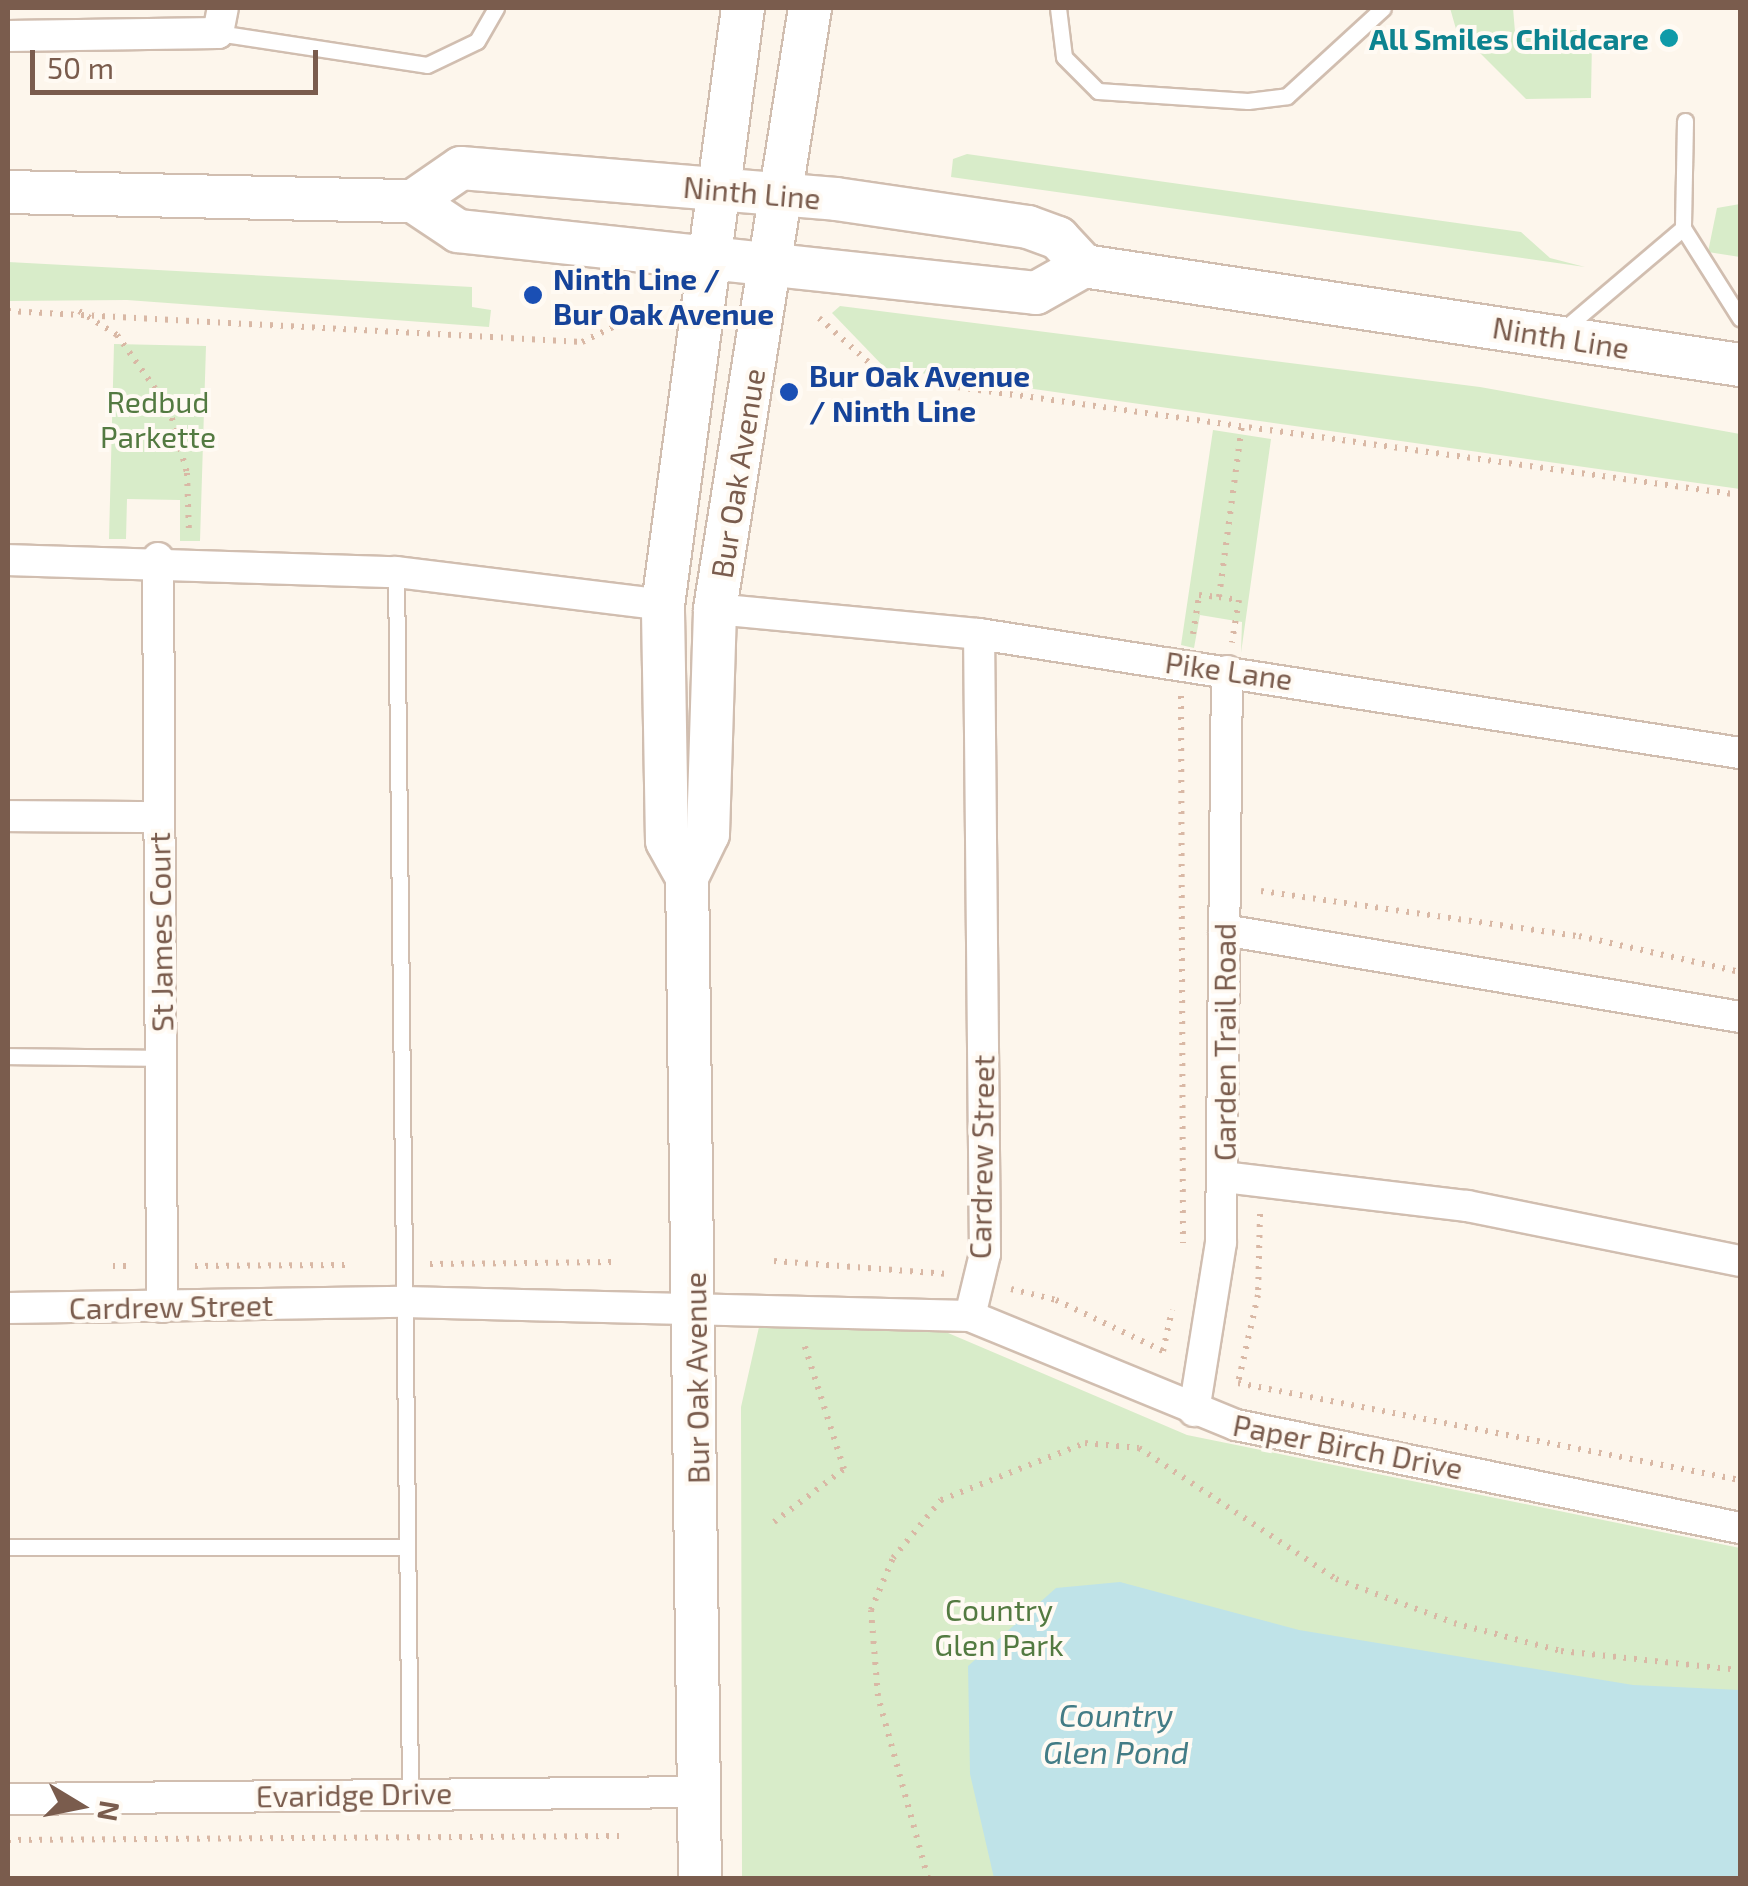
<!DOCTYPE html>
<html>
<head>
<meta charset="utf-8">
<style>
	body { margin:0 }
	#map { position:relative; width:1748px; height:1886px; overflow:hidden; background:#fdf6ec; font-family:"Exo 2",sans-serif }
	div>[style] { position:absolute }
	.green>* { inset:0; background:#d8ecc9 }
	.water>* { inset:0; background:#bfe3e8 }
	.path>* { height:6px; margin-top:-3px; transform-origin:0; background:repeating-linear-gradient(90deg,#d9b8a5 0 2.5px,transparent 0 10.5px) }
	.roads { filter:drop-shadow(2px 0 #d1beb0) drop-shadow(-2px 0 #d1beb0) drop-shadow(0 2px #d1beb0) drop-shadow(0 -2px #d1beb0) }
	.lane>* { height:15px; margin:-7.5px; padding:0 7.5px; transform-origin:7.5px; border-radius:7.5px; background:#fff }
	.street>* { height:30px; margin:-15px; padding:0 15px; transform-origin:15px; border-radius:15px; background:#fff }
	.secondary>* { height:42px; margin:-21px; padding:0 21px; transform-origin:21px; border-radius:21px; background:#fff }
	.dots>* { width:28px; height:28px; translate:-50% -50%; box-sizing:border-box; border:5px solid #fffaf3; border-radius:50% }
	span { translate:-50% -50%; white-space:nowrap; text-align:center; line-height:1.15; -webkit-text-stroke:8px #fffaf3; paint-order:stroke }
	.culture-label { font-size:30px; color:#0d838f; font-weight:700 }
	.right { translate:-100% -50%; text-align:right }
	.street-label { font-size:30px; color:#7a5c4d }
	.transit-label { font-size:30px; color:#164399; font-weight:700 }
	.left { translate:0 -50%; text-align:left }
	.park-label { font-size:30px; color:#537a41 }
	.water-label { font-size:32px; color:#437c86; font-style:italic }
	.frame { position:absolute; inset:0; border:10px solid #7a5c4d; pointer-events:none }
	.north { position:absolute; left:30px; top:1756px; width:100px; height:100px; -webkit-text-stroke:8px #fffaf3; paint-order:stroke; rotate:100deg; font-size:28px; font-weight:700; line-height:40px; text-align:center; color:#7a5c4d }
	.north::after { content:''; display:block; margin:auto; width:35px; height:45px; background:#7a5c4d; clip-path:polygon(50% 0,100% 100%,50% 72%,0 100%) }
	.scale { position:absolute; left:30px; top:50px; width:288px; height:45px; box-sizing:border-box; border:5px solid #7a5c4d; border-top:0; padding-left:12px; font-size:30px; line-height:35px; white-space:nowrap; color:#7a5c4d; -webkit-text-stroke:8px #fffaf3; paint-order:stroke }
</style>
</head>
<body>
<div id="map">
	<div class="green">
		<i style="clip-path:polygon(1450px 8px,1513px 8px,1515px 32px,1578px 30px,1578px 41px,1592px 40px,1591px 98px,1526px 99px,1456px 29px)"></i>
		<i style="clip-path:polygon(967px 154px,1521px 232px,1550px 258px,1585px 267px,951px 177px,953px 159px)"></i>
		<i style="clip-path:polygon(1740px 204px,1740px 257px,1708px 252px,1717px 208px)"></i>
		<i style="clip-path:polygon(8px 262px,472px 287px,472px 307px,491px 310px,489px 327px,127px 300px,8px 301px)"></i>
		<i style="clip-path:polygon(840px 306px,1480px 387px,1740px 434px,1740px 489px,885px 368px,832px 313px)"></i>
		<i style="clip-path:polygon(114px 344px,206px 346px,200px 541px,180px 541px,180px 500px,127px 499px,126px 539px,109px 539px)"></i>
		<i style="clip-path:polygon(1213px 430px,1271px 439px,1241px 653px,1242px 622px,1200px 615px,1194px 648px,1181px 645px)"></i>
		<i style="clip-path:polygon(759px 1327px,941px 1330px,1187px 1435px,1740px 1548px,1740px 1878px,742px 1878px,741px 1407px)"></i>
	</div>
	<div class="water">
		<i style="clip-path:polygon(1120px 1582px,1299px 1630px,1633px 1685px,1740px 1690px,1740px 1878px,994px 1878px,970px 1774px,968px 1666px,1056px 1588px)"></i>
	</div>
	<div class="path">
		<i style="left:8px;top:311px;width:575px;rotate:3.09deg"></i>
		<i style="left:582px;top:342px;width:71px;rotate:-25.8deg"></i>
		<i style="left:79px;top:311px;width:45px;rotate:32.3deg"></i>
		<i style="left:117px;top:335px;width:90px;rotate:54.5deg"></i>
		<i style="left:169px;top:408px;width:67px;rotate:74.5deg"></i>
		<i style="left:187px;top:473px;width:61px;rotate:88.1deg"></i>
		<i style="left:819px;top:318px;width:89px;rotate:41.8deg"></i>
		<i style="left:885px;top:377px;width:863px;rotate:7.86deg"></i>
		<i style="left:1219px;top:597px;width:20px;rotate:9deg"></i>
		<i style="left:1239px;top:600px;width:43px;rotate:99.5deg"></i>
		<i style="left:1193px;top:634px;width:39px;rotate:-81deg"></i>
		<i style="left:1199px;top:595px;width:20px;rotate:6deg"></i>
		<i style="left:1219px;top:597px;width:175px;rotate:-82.4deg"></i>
		<i style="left:1181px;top:696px;width:547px;rotate:89.79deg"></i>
		<i style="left:1261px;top:891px;width:321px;rotate:8.1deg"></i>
		<i style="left:1579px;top:936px;width:165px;rotate:12.6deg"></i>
		<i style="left:1260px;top:1214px;width:81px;rotate:91.4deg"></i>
		<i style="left:1258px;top:1295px;width:90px;rotate:102.8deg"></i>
		<i style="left:1238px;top:1383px;width:511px;rotate:10.94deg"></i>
		<i style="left:774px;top:1261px;width:171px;rotate:4.3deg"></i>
		<i style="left:430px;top:1264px;width:183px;rotate:-0.6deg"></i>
		<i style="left:113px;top:1266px;width:15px"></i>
		<i style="left:195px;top:1266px;width:152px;rotate:-0.4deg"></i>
		<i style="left:1011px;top:1289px;width:46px;rotate:13.7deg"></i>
		<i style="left:1056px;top:1300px;width:119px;rotate:25.5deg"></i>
		<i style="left:1163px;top:1351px;width:42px;rotate:-77.6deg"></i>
		<i style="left:774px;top:1522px;width:88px;rotate:-37.1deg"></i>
		<i style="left:844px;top:1469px;width:131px;rotate:-107.7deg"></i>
		<i style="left:8px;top:1840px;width:611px;rotate:-0.38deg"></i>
		<i style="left:928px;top:1878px;width:189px;rotate:-105.4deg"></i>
		<i style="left:878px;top:1696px;width:86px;rotate:-94.7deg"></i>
		<i style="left:871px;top:1610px;width:56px;rotate:-67.1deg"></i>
		<i style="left:893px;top:1558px;width:75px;rotate:-50.4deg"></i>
		<i style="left:941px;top:1500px;width:155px;rotate:-21.6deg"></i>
		<i style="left:1085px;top:1443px;width:54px;rotate:5.3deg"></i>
		<i style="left:1139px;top:1448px;width:237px;rotate:33.6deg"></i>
		<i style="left:1336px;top:1579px;width:126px;rotate:20.4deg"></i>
		<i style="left:1454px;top:1623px;width:111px;rotate:14.7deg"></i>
		<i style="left:1561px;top:1651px;width:180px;rotate:6.1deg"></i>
	</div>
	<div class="roads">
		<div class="lane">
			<i style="left:1058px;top:8px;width:49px;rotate:83deg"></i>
			<i style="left:1064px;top:57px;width:48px;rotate:45deg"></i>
			<i style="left:1098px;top:91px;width:150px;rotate:3.8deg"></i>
			<i style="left:1248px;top:101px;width:39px;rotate:-7deg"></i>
			<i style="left:1287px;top:96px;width:130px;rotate:-42.5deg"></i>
			<i style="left:218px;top:33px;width:211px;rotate:8.7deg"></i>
			<i style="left:427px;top:65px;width:55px;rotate:-25.6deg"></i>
			<i style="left:477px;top:41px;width:38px;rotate:-60deg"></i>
			<i style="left:1685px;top:121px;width:107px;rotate:91.1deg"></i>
			<i style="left:1683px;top:228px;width:107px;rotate:57.7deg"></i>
			<i style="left:1564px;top:329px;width:156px;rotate:-40.3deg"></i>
			<i style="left:396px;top:572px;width:1220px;rotate:89.34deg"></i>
			<i style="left:8px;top:1056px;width:154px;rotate:0.7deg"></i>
			<i style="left:8px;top:1547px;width:398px"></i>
		</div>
		<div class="street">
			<i style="left:8px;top:36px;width:210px;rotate:-0.8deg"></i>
			<i style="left:218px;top:33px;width:25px;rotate:-79deg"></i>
			<i style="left:158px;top:558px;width:749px;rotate:89.69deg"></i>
			<i style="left:8px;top:560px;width:388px;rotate:1.8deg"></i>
			<i style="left:396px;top:572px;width:269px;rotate:7deg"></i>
			<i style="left:715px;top:609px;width:265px;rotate:5.4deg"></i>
			<i style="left:979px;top:634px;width:770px;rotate:8.89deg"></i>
			<i style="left:8px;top:816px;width:150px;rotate:0.4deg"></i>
			<i style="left:1224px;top:930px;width:523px;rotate:9.57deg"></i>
			<i style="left:1223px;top:1177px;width:246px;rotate:6.8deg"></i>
			<i style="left:1467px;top:1206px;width:278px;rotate:11.4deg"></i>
			<i style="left:8px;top:1308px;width:396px;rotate:-0.9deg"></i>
			<i style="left:404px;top:1302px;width:566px;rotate:1.42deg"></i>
			<i style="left:970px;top:1316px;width:287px;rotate:22.3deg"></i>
			<i style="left:1236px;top:1425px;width:514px;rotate:11.55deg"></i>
			<i style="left:970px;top:1316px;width:64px;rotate:-76.4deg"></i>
			<i style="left:985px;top:1254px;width:620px;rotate:-90.55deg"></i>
			<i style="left:1194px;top:1411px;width:170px;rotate:-80.9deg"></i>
			<i style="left:1221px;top:1243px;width:572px;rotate:-89.4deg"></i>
			<i style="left:8px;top:1799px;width:693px;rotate:-0.58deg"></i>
		</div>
		<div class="secondary">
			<i style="left:8px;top:192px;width:405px;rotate:1.3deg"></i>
			<i style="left:413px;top:201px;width:54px;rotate:33.7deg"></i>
			<i style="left:458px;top:231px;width:581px;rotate:6.12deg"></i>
			<i style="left:1036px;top:293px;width:55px;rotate:-29.4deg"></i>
			<i style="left:1084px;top:266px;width:663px;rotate:8.58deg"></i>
			<i style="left:413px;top:201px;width:58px;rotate:-34.5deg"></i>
			<i style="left:461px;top:168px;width:376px;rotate:4.7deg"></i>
			<i style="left:836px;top:199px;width:194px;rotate:8.3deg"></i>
			<i style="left:1028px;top:227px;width:32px;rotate:20deg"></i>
			<i style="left:1058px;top:238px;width:38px;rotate:47deg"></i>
			<i style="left:687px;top:877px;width:41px;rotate:-119.1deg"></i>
			<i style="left:667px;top:841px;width:236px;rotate:-91deg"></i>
			<i style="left:663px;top:605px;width:602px;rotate:-82.37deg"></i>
			<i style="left:700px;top:1878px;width:1001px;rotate:-90.74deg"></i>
			<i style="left:687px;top:877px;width:48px;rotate:-64deg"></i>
			<i style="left:708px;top:834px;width:225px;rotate:-88.2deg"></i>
			<i style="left:715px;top:609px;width:608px;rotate:-81.02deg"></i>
		</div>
	</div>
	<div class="dots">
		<i style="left:1669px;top:38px;background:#0f9aa8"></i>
		<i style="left:533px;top:295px;background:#1a4fb4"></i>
		<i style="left:789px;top:392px;background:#1a4fb4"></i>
	</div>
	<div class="culture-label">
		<span class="right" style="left:1649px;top:38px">All Smiles Childcare</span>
	</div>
	<div class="street-label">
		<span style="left:752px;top:192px;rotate:5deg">Ninth Line</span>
		<span style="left:1561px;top:337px;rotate:9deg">Ninth Line</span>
		<span style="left:737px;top:473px;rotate:-81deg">Bur Oak Avenue</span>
		<span style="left:1229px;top:670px;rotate:8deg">Pike Lane</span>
		<span style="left:160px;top:932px;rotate:-91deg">St James Court</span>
		<span style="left:1224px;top:1042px;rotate:-90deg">Garden Trail Road</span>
		<span style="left:981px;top:1157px;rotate:-89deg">Cardrew Street</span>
		<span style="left:171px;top:1306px;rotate:-1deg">Cardrew Street</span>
		<span style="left:696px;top:1378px;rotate:-91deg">Bur Oak Avenue</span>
		<span style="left:1348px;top:1446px;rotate:11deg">Paper Birch Drive</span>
		<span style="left:354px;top:1794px;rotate:-1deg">Evaridge Drive</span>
	</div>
	<div class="transit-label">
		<span class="left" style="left:553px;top:295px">Ninth Line /<br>Bur Oak Avenue</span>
		<span class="left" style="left:809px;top:392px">Bur Oak Avenue<br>/ Ninth Line</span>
	</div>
	<div class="park-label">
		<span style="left:158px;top:418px">Redbud<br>Parkette</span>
		<span style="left:999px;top:1626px">Country<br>Glen Park</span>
	</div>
	<div class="water-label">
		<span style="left:1116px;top:1733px">Country<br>Glen Pond</span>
	</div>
	<div class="frame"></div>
	<div class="north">N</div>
	<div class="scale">50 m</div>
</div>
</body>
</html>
